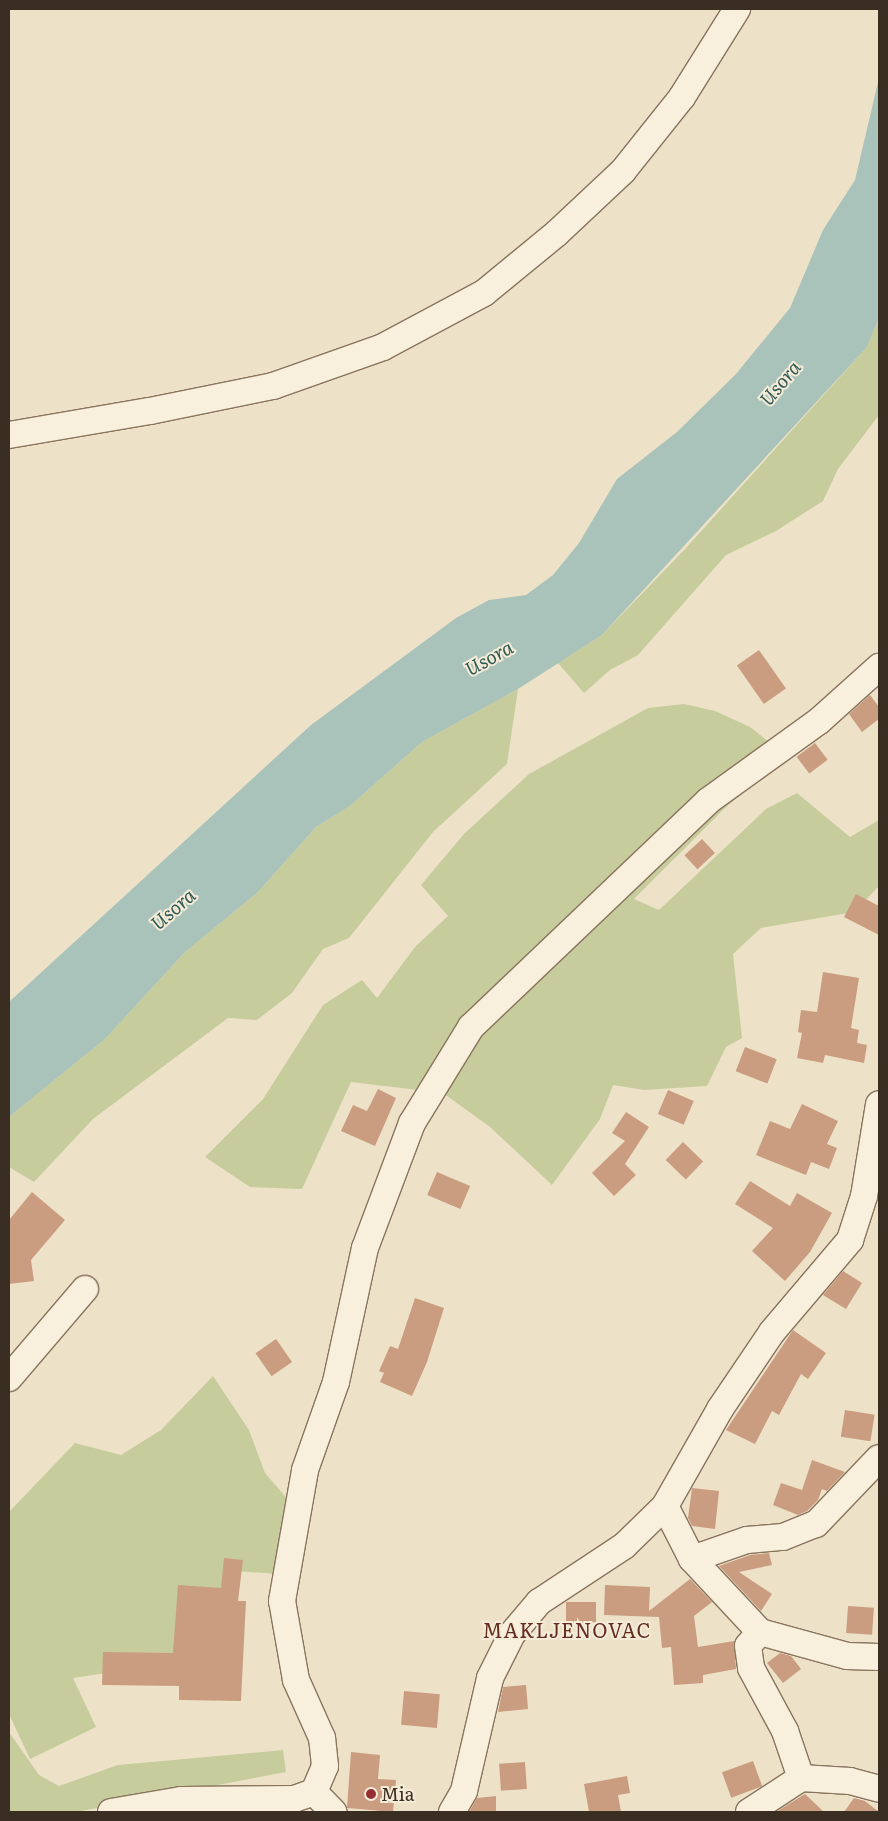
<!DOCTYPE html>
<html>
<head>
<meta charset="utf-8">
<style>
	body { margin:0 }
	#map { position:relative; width:888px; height:1821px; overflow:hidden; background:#ede2c8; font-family:Literata,serif }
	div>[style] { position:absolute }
	.green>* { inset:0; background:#c7cc9c }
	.water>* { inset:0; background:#a9c2ba }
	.building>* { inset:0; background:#ca9d80; transform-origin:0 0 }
	.roads { filter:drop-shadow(1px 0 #89745e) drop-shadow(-1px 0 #89745e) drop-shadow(0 1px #89745e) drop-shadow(0 -1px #89745e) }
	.minor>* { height:26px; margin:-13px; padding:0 13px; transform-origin:13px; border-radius:13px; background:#f8efdc }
	.dots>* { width:14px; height:14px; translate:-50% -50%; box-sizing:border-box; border:2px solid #f5ecd8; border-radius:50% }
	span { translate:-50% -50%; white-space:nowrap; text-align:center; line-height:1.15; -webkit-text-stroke:4px #f5ecd8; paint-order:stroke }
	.poi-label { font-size:18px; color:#3a2d21 }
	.left { translate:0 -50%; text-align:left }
	.water-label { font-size:19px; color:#315956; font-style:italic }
	.quarter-label { font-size:20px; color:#652e21; letter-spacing:1px }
	.frame { position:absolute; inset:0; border:10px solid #3a2d21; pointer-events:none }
</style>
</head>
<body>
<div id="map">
	<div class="green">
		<i style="clip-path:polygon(879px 318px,879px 415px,838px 469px,823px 501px,776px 531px,726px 555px,638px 655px,610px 670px,584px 693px,558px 663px,602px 635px,686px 548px,867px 347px)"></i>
		<i style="clip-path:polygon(518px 689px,507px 764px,433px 832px,349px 938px,323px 949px,292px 993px,257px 1020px,228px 1018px,93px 1119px,34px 1182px,9px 1167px,9px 1117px,105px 1039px,184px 953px,257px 893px,316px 827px,350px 806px,422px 742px)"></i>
		<i style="clip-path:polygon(684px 704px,715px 711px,750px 727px,787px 756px,726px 807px,634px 899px,659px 910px,766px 809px,797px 793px,850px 837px,879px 820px,879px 886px,854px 912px,761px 928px,733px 954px,742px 1038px,726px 1047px,707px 1086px,644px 1090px,613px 1085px,600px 1119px,552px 1185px,490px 1127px,443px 1093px,351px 1082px,302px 1189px,250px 1187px,205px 1157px,263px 1099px,323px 1005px,362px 980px,377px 998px,415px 947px,448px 916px,421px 885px,464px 834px,529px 774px,648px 708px)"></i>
		<i style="clip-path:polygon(213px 1376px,249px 1430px,265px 1473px,297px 1510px,278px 1574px,235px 1571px,187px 1661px,73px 1678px,96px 1727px,30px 1759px,9px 1714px,9px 1512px,75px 1443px,121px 1455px,161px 1430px)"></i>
		<i style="clip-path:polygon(9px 1732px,39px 1775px,59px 1786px,118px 1765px,283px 1750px,286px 1772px,76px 1812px,9px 1812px)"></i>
	</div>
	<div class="water">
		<i style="clip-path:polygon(879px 78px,879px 318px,867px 347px,602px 635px,518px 689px,422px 742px,350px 806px,316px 827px,257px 893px,184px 953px,105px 1039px,9px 1117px,9px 1002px,311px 725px,456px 618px,489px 600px,526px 595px,553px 575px,579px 543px,617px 479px,677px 432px,736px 374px,790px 308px,823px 230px,855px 180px)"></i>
	</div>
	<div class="building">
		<i style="left:759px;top:650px;width:47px;height:27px;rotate:55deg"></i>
		<i style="clip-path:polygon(870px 695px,879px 707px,879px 719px,862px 732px,849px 714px)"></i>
		<i style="left:815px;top:743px;width:21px;height:23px;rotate:53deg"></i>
		<i style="left:702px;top:839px;width:19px;height:24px;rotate:47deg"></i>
		<i style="clip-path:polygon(856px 894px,879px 906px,879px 935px,844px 917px)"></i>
		<i style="clip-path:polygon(823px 972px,859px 978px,851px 1028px,859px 1030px,857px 1043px,867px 1045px,864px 1063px,825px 1055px,823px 1063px,797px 1058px,802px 1033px,798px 1032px,801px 1010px,817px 1012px)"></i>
		<i style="left:745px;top:1047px;width:34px;height:26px;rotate:21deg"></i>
		<i style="clip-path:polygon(378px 1089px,396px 1098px,375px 1146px,341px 1131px,353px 1105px,367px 1111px)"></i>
		<i style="left:668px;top:1090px;width:28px;height:26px;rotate:23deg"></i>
		<i style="clip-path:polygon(802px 1104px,838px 1121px,827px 1144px,837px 1148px,829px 1169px,811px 1162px,806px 1175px,756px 1155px,770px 1121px,790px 1129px)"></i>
		<i style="clip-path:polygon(626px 1112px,649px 1127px,625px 1164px,636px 1175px,614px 1196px,592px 1173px,625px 1141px,612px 1133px)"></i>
		<i style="left:683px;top:1142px;width:28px;height:25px;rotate:44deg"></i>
		<i style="left:437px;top:1172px;width:36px;height:25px;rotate:23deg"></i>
		<i style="clip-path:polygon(750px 1181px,790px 1206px,797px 1193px,832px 1213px,810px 1252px,785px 1281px,752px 1251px,773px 1228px,735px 1204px)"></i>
		<i style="clip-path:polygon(32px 1192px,65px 1220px,31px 1260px,34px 1281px,9px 1284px,9px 1220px)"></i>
		<i style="clip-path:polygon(843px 1271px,862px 1283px,846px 1309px,823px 1295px)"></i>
		<i style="clip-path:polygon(415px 1298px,444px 1308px,427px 1362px,412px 1396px,380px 1382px,384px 1373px,379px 1371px,390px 1346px,398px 1349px)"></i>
		<i style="clip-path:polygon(793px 1330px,826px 1353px,808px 1379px,801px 1374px,779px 1415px,772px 1411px,755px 1444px,726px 1430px)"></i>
		<i style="left:276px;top:1339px;width:28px;height:25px;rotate:55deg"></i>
		<i style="left:845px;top:1410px;width:30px;height:27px;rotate:9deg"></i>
		<i style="clip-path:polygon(812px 1460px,845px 1472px,827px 1491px,822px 1489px,818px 1500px,807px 1511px,798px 1515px,773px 1505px,781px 1483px,802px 1490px)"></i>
		<i style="clip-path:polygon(692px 1488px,719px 1491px,715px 1529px,692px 1526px,688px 1518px)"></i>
		<i style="clip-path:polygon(769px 1553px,772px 1565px,739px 1572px,772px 1594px,761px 1611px,719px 1566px,750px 1555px)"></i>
		<i style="clip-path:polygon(224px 1558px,243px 1560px,238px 1601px,246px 1601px,241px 1701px,179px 1700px,179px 1686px,102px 1685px,103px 1652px,173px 1653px,178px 1585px,221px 1588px)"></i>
		<i style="clip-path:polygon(690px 1579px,712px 1602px,694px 1616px,698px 1647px,734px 1641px,736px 1669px,703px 1675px,703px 1683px,674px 1685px,671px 1647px,662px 1648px,659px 1617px,604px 1615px,605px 1585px,650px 1587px,649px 1611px)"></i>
		<i style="left:566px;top:1602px;width:30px;height:20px"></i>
		<i style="left:848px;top:1606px;width:26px;height:27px;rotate:4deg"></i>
		<i style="clip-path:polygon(780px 1653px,791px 1656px,801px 1669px,783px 1683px,767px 1663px)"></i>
		<i style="clip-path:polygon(526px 1685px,528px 1709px,498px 1712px,503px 1687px)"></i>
		<i style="left:404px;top:1691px;width:36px;height:34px;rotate:5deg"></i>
		<i style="clip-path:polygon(351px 1752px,380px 1755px,378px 1779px,396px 1780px,393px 1812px,347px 1808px)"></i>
		<i style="left:753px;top:1761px;width:27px;height:33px;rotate:70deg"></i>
		<i style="left:525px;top:1762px;width:27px;height:26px;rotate:86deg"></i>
		<i style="clip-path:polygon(627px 1776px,630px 1793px,618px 1795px,621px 1812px,589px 1812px,584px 1784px)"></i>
		<i style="clip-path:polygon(805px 1794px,824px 1812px,776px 1812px)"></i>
		<i style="clip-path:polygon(496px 1796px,496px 1812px,469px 1812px,477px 1798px)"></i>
		<i style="clip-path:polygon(854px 1798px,865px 1801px,879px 1812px,844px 1812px)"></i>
	</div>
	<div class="roads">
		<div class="minor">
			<i style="left:9px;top:435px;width:143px;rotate:-9.7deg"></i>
			<i style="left:150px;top:411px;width:126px;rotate:-11.5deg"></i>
			<i style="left:273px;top:386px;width:117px;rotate:-19.5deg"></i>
			<i style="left:383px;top:347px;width:115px;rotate:-28.1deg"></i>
			<i style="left:484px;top:293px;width:94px;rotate:-39.4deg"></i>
			<i style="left:557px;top:233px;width:91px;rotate:-43.2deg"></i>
			<i style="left:623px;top:171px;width:95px;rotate:-51.4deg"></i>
			<i style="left:682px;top:97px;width:104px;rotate:-58deg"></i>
			<i style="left:9px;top:1378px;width:117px;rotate:-49.5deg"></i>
			<i style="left:665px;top:1506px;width:59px;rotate:63deg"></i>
			<i style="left:692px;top:1559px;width:100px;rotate:47deg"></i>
			<i style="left:760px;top:1632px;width:18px;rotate:131deg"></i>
			<i style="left:748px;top:1646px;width:22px;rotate:82deg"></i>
			<i style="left:751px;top:1668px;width:72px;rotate:61.6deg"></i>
			<i style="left:785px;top:1731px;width:50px;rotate:71.2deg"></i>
			<i style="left:692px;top:1559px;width:58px;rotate:-19.1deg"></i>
			<i style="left:747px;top:1540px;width:36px;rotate:-5deg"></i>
			<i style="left:783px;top:1537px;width:35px;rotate:-22deg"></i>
			<i style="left:816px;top:1524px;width:91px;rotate:-46.3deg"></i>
			<i style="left:760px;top:1632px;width:90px;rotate:15.4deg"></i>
			<i style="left:847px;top:1656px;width:32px;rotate:2deg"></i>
			<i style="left:314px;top:1792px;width:28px;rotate:-67deg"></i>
			<i style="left:325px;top:1766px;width:28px;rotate:-96deg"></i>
			<i style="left:322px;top:1738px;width:64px;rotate:-114.1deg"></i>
			<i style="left:296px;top:1680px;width:80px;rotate:-100deg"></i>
			<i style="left:282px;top:1601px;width:133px;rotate:-80deg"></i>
			<i style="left:305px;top:1470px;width:93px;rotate:-70.6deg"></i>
			<i style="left:336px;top:1382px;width:137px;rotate:-77.8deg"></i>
			<i style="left:365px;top:1248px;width:134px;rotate:-69.4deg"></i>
			<i style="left:412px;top:1123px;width:113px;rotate:-58.4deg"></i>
			<i style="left:471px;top:1027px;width:327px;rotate:-43.6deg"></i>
			<i style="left:708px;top:801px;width:137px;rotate:-35.8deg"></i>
			<i style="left:819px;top:721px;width:81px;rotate:-42deg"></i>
			<i style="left:314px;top:1792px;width:28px;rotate:46deg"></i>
			<i style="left:111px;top:1812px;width:71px;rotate:-9.7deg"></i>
			<i style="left:181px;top:1800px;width:113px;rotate:-0.5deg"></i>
			<i style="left:294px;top:1799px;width:21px;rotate:-19deg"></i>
			<i style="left:452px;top:1812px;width:24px;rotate:-60deg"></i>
			<i style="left:464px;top:1791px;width:116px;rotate:-77deg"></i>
			<i style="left:490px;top:1678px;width:49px;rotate:-63.4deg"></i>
			<i style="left:512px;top:1634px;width:42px;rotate:-49.8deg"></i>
			<i style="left:539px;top:1602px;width:102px;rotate:-33.4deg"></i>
			<i style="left:624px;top:1546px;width:57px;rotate:-44.3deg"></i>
			<i style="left:665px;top:1506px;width:112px;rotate:-60.4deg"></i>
			<i style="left:720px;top:1409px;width:93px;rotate:-56deg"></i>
			<i style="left:772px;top:1332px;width:121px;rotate:-49.7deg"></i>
			<i style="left:850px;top:1240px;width:46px;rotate:-72.3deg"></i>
			<i style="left:864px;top:1196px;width:93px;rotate:-80.7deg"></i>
			<i style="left:749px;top:1812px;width:62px;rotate:-33.2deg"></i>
			<i style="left:801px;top:1778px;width:49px;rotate:3.5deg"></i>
			<i style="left:850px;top:1781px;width:30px;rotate:15deg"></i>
		</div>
	</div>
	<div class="dots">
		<i style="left:371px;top:1794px;background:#962f32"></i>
	</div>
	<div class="poi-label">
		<span class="left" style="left:381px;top:1794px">Mia</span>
	</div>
	<div class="water-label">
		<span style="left:780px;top:383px;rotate:-50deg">Usora</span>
		<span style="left:489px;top:658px;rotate:-29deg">Usora</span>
		<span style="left:173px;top:909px;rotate:-41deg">Usora</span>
	</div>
	<div class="quarter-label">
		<span style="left:567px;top:1629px">MAKLJENOVAC</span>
	</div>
	<div class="frame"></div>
</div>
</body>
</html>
